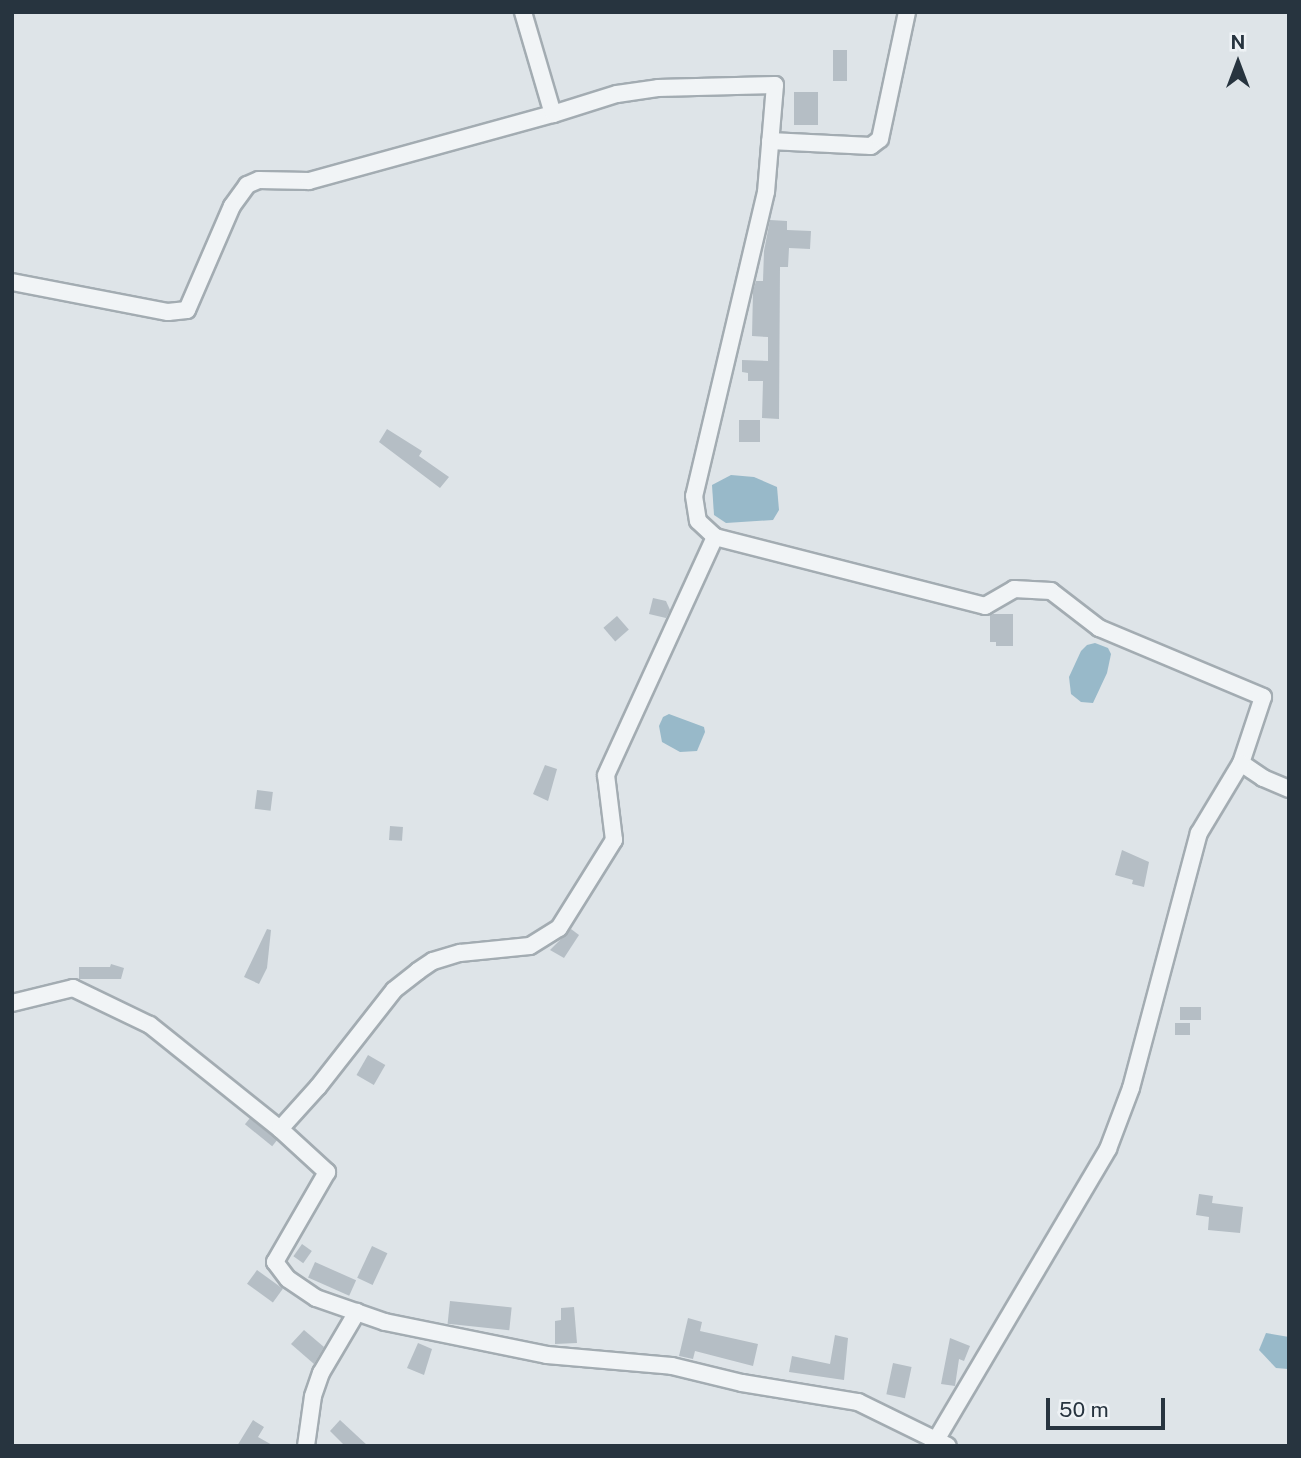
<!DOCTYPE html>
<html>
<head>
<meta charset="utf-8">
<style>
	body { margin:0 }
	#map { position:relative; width:1301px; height:1458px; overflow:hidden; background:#dee4e8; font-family:"Public Sans",sans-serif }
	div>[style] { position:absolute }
	.water>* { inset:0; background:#98b9c9 }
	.building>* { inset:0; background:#b5bec5; transform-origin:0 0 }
	.roads { filter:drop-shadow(2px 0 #a3acb2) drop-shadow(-2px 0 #a3acb2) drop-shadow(0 2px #a3acb2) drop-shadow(0 -2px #a3acb2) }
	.street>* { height:16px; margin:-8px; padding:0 8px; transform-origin:8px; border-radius:8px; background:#f1f4f6 }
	span { translate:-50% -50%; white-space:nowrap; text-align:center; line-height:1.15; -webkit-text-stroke:7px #eef2f5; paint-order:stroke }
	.frame { position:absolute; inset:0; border:14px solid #27343f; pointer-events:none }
	.north { position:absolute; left:1203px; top:28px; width:70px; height:70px; -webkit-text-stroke:5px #eef2f5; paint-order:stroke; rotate:0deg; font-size:19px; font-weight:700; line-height:28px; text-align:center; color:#27343f }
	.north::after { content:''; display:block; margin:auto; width:24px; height:32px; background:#27343f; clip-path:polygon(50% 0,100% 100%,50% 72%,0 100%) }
	.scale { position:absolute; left:1046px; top:1398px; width:119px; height:32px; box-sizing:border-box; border:4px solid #27343f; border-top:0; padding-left:9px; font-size:21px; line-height:24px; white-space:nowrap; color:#27343f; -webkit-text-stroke:5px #eef2f5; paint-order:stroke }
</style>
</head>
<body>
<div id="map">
	<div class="water">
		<i style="clip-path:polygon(731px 475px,754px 477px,777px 487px,779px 510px,773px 520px,726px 523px,714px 515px,712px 485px)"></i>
		<i style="clip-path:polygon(1095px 643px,1108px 648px,1111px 654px,1107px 673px,1093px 703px,1081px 702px,1071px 694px,1069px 677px,1081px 651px,1087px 645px)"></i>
		<i style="clip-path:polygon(669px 714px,704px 727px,705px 732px,697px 751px,680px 752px,662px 742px,659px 726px,663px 717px)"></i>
		<i style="clip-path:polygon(1266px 1333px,1289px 1337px,1288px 1369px,1276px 1368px,1259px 1350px)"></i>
	</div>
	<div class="building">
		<i style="left:833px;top:50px;width:14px;height:31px"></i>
		<i style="left:794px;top:92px;width:24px;height:33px"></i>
		<i style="clip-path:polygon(770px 220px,787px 221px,787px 230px,811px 231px,810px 249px,789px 248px,788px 267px,780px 267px,779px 419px,762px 418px,763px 381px,748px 381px,748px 373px,742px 372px,742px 360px,768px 361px,768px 337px,752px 336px,753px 291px,756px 281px,763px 281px,764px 251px)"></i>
		<i style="left:739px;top:420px;width:21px;height:22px"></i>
		<i style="clip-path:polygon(387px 429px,422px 451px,419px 456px,449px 477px,440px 488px,379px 442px)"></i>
		<i style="clip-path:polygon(653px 598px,666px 601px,670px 610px,666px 618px,649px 614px)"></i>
		<i style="clip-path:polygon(993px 614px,1013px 614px,1013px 646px,996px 646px,996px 642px,990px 642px,990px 615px)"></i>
		<i style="left:617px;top:616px;width:18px;height:18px;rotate:49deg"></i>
		<i style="clip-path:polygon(545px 765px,557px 769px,548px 801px,533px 794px)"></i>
		<i style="left:257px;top:790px;width:16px;height:19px;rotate:7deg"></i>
		<i style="left:390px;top:826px;width:13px;height:14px;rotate:4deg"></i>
		<i style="clip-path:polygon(1122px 850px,1149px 862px,1144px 887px,1132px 884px,1133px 880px,1115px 875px)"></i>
		<i style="clip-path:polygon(267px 929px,271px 930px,267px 968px,259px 984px,244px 977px)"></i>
		<i style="clip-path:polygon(571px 929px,579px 935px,564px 958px,550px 950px)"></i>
		<i style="clip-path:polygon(111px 964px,124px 968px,121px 979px,79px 979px,79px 967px,110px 967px)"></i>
		<i style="left:1180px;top:1007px;width:21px;height:13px"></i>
		<i style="left:1175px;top:1023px;width:15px;height:12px"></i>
		<i style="left:368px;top:1055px;width:20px;height:23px;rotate:30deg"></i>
		<i style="left:250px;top:1118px;width:35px;height:8px;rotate:39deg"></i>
		<i style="clip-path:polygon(1199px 1194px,1213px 1196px,1212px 1203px,1243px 1207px,1240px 1233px,1208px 1230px,1209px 1217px,1196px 1215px)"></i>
		<i style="left:302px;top:1244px;width:12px;height:15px;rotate:35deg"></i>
		<i style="left:372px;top:1246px;width:17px;height:35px;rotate:25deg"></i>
		<i style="left:315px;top:1262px;width:45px;height:17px;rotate:24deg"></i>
		<i style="left:257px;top:1270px;width:32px;height:17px;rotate:36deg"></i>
		<i style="left:450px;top:1301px;width:62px;height:23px;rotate:6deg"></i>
		<i style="clip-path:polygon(574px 1307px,577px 1343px,555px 1344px,555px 1321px,561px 1320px,561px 1308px)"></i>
		<i style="clip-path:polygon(688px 1318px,702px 1322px,700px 1331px,758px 1344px,753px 1366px,695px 1351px,693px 1359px,679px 1356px)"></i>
		<i style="clip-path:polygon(304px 1330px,324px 1347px,314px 1364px,291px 1344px)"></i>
		<i style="clip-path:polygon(835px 1335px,848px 1338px,844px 1380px,789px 1372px,792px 1356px,830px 1364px)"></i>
		<i style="clip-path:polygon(950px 1338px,970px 1346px,964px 1361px,959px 1359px,955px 1386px,941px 1384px)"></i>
		<i style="clip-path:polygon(418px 1343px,432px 1349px,424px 1375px,407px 1368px)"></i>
		<i style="left:893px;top:1363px;width:19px;height:32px;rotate:12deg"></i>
		<i style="clip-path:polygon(253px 1420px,264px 1427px,258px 1437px,274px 1446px,237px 1446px)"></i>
		<i style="clip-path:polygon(340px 1420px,368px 1446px,345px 1446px,330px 1431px)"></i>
	</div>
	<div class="roads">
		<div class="street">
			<i style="left:553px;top:114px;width:67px;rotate:-17.4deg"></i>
			<i style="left:617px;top:94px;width:41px;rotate:-8.3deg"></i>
			<i style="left:658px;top:88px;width:117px;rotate:-1.5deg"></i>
			<i style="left:775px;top:85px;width:107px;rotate:94.8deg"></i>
			<i style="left:766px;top:192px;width:312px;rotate:103.3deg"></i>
			<i style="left:694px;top:496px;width:25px;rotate:81deg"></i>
			<i style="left:698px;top:521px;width:23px;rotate:43deg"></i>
			<i style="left:770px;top:141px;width:101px;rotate:2.8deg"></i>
			<i style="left:871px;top:146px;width:11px;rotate:-38deg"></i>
			<i style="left:880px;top:139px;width:130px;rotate:-78deg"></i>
			<i style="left:12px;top:282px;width:159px;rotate:10.9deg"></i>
			<i style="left:168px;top:312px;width:19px;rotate:-6deg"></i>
			<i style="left:187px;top:310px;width:113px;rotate:-66.6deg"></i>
			<i style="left:232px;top:206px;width:26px;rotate:-54deg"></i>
			<i style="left:247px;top:185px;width:13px;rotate:-23deg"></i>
			<i style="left:259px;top:180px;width:50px;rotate:1.1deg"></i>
			<i style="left:309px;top:181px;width:253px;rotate:-15.4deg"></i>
			<i style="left:553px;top:114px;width:106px;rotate:-106.4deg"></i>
			<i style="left:12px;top:1003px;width:63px;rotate:-13.8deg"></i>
			<i style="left:73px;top:988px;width:85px;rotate:25.7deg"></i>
			<i style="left:150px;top:1025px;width:166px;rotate:38.7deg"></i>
			<i style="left:280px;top:1129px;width:64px;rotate:42.5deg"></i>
			<i style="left:327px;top:1172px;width:104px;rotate:120deg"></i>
			<i style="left:275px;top:1262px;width:21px;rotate:53deg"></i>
			<i style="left:288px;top:1279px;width:34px;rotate:34deg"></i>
			<i style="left:316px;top:1298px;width:73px;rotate:19.2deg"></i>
			<i style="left:385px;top:1322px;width:165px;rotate:11.5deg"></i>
			<i style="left:547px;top:1355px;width:125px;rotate:5deg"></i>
			<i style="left:672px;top:1366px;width:72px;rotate:13.7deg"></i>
			<i style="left:742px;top:1383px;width:118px;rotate:9.3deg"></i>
			<i style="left:858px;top:1402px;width:100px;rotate:26.1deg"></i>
			<i style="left:280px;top:1129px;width:57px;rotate:-47.9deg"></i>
			<i style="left:318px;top:1087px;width:123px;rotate:-51.9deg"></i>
			<i style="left:394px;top:990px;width:31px;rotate:-38deg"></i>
			<i style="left:418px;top:971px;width:18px;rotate:-34deg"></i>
			<i style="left:433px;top:961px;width:28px;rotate:-17deg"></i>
			<i style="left:460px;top:953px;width:70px;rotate:-5.7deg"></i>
			<i style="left:530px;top:946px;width:34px;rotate:-32deg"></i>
			<i style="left:559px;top:928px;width:104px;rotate:-58deg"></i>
			<i style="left:614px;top:840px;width:65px;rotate:-97deg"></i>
			<i style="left:606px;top:775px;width:262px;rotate:-65.4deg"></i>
			<i style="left:715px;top:537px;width:279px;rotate:14.3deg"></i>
			<i style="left:985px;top:606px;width:34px;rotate:-30deg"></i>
			<i style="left:1014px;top:589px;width:37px;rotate:3deg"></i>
			<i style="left:1051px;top:591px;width:61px;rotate:37.6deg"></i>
			<i style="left:1099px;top:628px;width:178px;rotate:22.8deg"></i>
			<i style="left:1263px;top:697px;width:70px;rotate:108.4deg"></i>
			<i style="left:1241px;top:763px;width:27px;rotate:34deg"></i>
			<i style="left:1263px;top:778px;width:28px;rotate:23deg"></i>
			<i style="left:936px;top:1440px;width:338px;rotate:-59.4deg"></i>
			<i style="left:1108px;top:1149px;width:65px;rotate:-69.3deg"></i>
			<i style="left:1131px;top:1088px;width:264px;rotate:-75.1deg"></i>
			<i style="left:1199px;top:833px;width:82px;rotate:-59deg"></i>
			<i style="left:306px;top:1446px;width:50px;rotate:-82deg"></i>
			<i style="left:313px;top:1396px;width:24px;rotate:-71deg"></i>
			<i style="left:321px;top:1373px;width:71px;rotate:-59.5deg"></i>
		</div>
	</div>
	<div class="frame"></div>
	<div class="north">N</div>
	<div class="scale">50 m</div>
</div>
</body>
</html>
